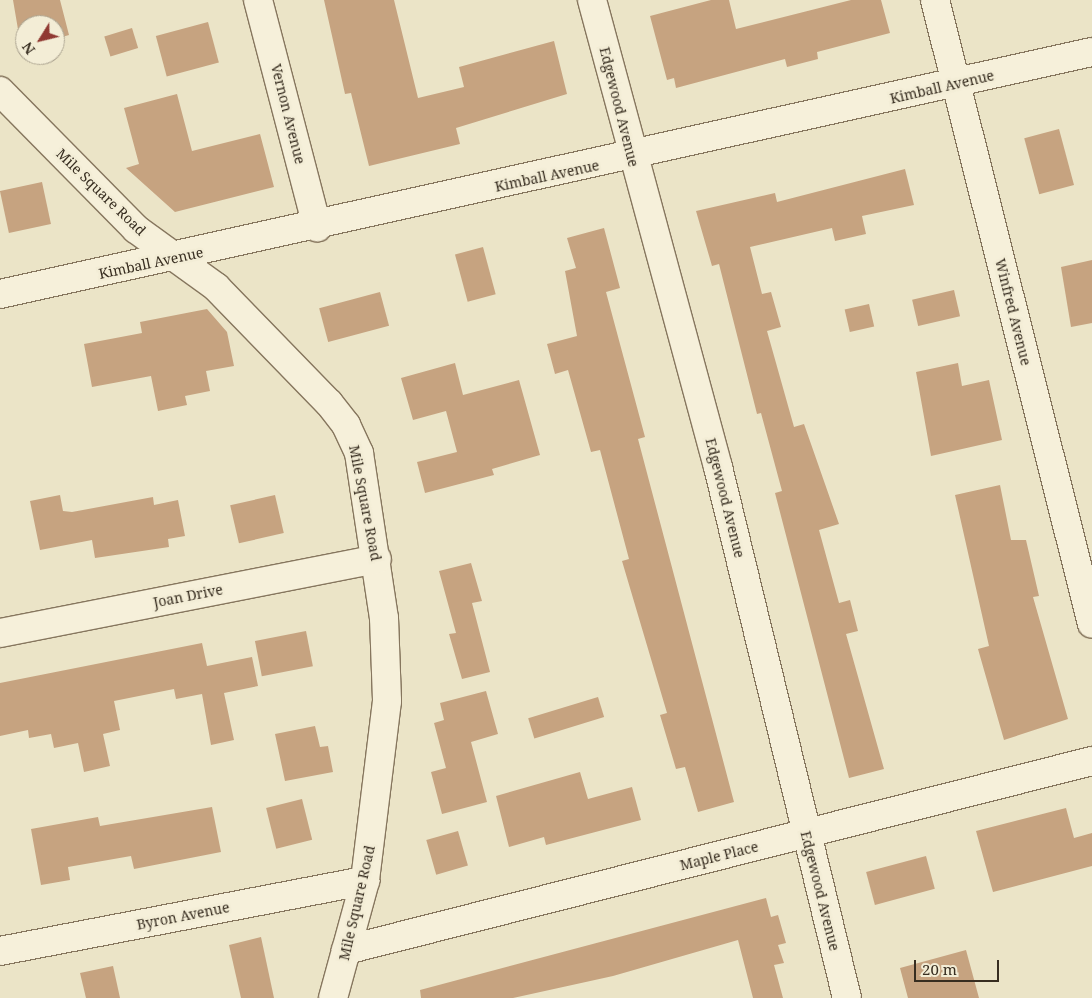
<!DOCTYPE html>
<html>
<head>
<meta charset="utf-8">
<style>
	body { margin:0 }
	#map { position:relative; width:1092px; height:998px; overflow:hidden; background:#ebe4c7; font-family:"Noto Serif",serif }
	div>[style] { position:absolute }
	.building>* { inset:0; background:#c6a380; transform-origin:0 0 }
	.roads { filter:drop-shadow(1px 0 #86765e) drop-shadow(-1px 0 #86765e) drop-shadow(0 1px #86765e) drop-shadow(0 -1px #86765e) }
	.minor>* { height:28px; margin:-14px; padding:0 14px; transform-origin:14px; border-radius:14px; background:#f6f0da }
	span { translate:-50% -50%; white-space:nowrap; text-align:center; line-height:1.15; -webkit-text-stroke:5px #f3edd6; paint-order:stroke }
	.street-label { font-size:14px; color:#372d20 }
	.north { position:absolute; left:15px; top:15px; width:50px; height:50px; box-sizing:border-box; background:#f3edd6; border:1px solid #a8a08d; border-radius:50%; rotate:234deg; font-size:14px; font-weight:700; line-height:20px; text-align:center; color:#372d20 }
	.north::after { content:''; display:block; margin:auto; width:18px; height:22px; background:#903932; clip-path:polygon(50% 0,100% 100%,50% 72%,0 100%) }
	.scale { position:absolute; left:914px; top:960px; width:85px; height:22px; box-sizing:border-box; border:2px solid #372d20; border-top:0; padding-left:6px; font-size:15px; line-height:18px; white-space:nowrap; color:#372d20; -webkit-text-stroke:4px #f3edd6; paint-order:stroke }
</style>
</head>
<body>
<div id="map">
	<div class="building">
		<i style="clip-path:polygon(13px 0,60px 0,69px 35px,55px 39px,55px 25px,25px 25px,25px 46px,21px 47px)"></i>
		<i style="clip-path:polygon(324px 0,394px 0,418px 98px,464px 87px,459px 67px,554px 41px,567px 94px,456px 128px,460px 144px,369px 166px,351px 93px,345px 94px)"></i>
		<i style="clip-path:polygon(711px 0,729px 0,736px 29px,851px 0,881px 0,890px 33px,817px 52px,818px 59px,787px 67px,785px 59px,676px 88px,674px 78px,667px 80px,650px 16px)"></i>
		<i style="left:208px;top:22px;width:42px;height:54px;rotate:75deg"></i>
		<i style="left:132px;top:28px;width:21px;height:29px;rotate:73deg"></i>
		<i style="clip-path:polygon(177px 94px,192px 151px,260px 134px,274px 187px,175px 212px,126px 168px,139px 164px,124px 108px)"></i>
		<i style="left:1059px;top:129px;width:58px;height:36px;rotate:75deg"></i>
		<i style="clip-path:polygon(905px 169px,914px 205px,862px 216px,866px 234px,835px 241px,832px 228px,750px 247px,762px 294px,771px 292px,781px 327px,767px 331px,794px 427px,804px 424px,839px 524px,819px 530px,839px 603px,850px 600px,858px 631px,846px 634px,884px 769px,849px 778px,775px 493px,782px 491px,761px 413px,757px 414px,719px 264px,712px 266px,696px 211px,775px 193px,777px 202px)"></i>
		<i style="left:42px;top:182px;width:43px;height:43px;rotate:78deg"></i>
		<i style="clip-path:polygon(604px 228px,620px 288px,606px 292px,645px 437px,638px 439px,734px 802px,698px 812px,685px 767px,676px 769px,660px 715px,667px 713px,622px 561px,629px 559px,600px 450px,591px 452px,568px 370px,555px 374px,547px 344px,577px 336px,565px 271px,576px 268px,567px 238px)"></i>
		<i style="left:483px;top:247px;width:49px;height:29px;rotate:75deg"></i>
		<i style="clip-path:polygon(1092px 260px,1092px 323px,1071px 327px,1061px 267px)"></i>
		<i style="left:954px;top:290px;width:27px;height:43px;rotate:77deg"></i>
		<i style="left:380px;top:292px;width:35px;height:63px;rotate:75deg"></i>
		<i style="left:869px;top:304px;width:23px;height:25px;rotate:77deg"></i>
		<i style="clip-path:polygon(207px 309px,227px 332px,234px 366px,206px 371px,210px 391px,185px 396px,187px 405px,158px 411px,151px 376px,92px 387px,84px 344px,142px 333px,140px 322px)"></i>
		<i style="clip-path:polygon(455px 363px,463px 395px,519px 380px,540px 455px,492px 469px,494px 475px,425px 493px,417px 462px,457px 452px,446px 411px,413px 420px,401px 378px)"></i>
		<i style="clip-path:polygon(958px 363px,962px 386px,989px 380px,1002px 440px,931px 456px,916px 372px)"></i>
		<i style="clip-path:polygon(1000px 485px,1011px 540px,1026px 540px,1039px 596px,1033px 597px,1068px 719px,1004px 740px,978px 649px,989px 646px,955px 495px)"></i>
		<i style="clip-path:polygon(60px 495px,63px 511px,72px 512px,153px 497px,154px 505px,178px 500px,185px 536px,168px 539px,169px 547px,95px 558px,92px 540px,40px 550px,30px 501px)"></i>
		<i style="left:275px;top:495px;width:39px;height:46px;rotate:77deg"></i>
		<i style="clip-path:polygon(471px 563px,482px 601px,472px 603px,490px 672px,462px 679px,449px 634px,456px 633px,439px 571px)"></i>
		<i style="left:306px;top:631px;width:36px;height:52px;rotate:79deg"></i>
		<i style="clip-path:polygon(202px 643px,207px 666px,252px 657px,258px 686px,224px 693px,234px 740px,211px 745px,202px 694px,176px 699px,174px 689px,114px 701px,120px 730px,103px 734px,110px 766px,84px 772px,78px 743px,54px 748px,51px 734px,29px 738px,28px 730px,0 736px,0 683px)"></i>
		<i style="clip-path:polygon(486px 691px,498px 734px,471px 742px,487px 802px,442px 814px,431px 772px,446px 768px,434px 723px,444px 720px,440px 703px)"></i>
		<i style="left:598px;top:697px;width:21px;height:73px;rotate:73deg"></i>
		<i style="clip-path:polygon(315px 726px,320px 747px,328px 746px,333px 772px,285px 781px,275px 734px)"></i>
		<i style="clip-path:polygon(580px 772px,588px 799px,632px 787px,641px 820px,546px 845px,544px 837px,509px 847px,496px 796px)"></i>
		<i style="left:302px;top:799px;width:42px;height:37px;rotate:76deg"></i>
		<i style="clip-path:polygon(212px 807px,221px 852px,134px 869px,131px 856px,68px 867px,70px 880px,41px 885px,31px 829px,98px 817px,100px 826px)"></i>
		<i style="clip-path:polygon(1066px 808px,1074px 838px,1092px 833px,1092px 866px,993px 892px,976px 831px)"></i>
		<i style="left:458px;top:831px;width:36px;height:33px;rotate:74deg"></i>
		<i style="left:926px;top:856px;width:34px;height:62px;rotate:75deg"></i>
		<i style="clip-path:polygon(766px 898px,771px 917px,778px 915px,786px 943px,778px 945px,784px 963px,774px 965px,783px 998px,753px 998px,738px 940px,613px 976px,513px 998px,421px 998px,420px 990px)"></i>
		<i style="clip-path:polygon(261px 937px,274px 998px,241px 998px,229px 945px)"></i>
		<i style="clip-path:polygon(966px 950px,979px 998px,908px 998px,900px 968px)"></i>
		<i style="clip-path:polygon(113px 966px,120px 998px,86px 998px,80px 973px)"></i>
	</div>
	<div class="roads">
		<div class="minor">
			<i style="left:258px;top:0;width:235px;rotate:75.4deg"></i>
			<i style="left:592px;top:0;width:484px;rotate:74.9deg"></i>
			<i style="left:718px;top:467px;width:546px;rotate:76.35deg"></i>
			<i style="left:935px;top:0;width:643px;rotate:75.88deg"></i>
			<i style="left:0;top:91px;width:194px;rotate:45.4deg"></i>
			<i style="left:136px;top:229px;width:99px;rotate:35.9deg"></i>
			<i style="left:216px;top:287px;width:162px;rotate:45.8deg"></i>
			<i style="left:329px;top:403px;width:28px;rotate:52deg"></i>
			<i style="left:346px;top:425px;width:31px;rotate:65deg"></i>
			<i style="left:359px;top:453px;width:167px;rotate:81.4deg"></i>
			<i style="left:384px;top:618px;width:83px;rotate:87.9deg"></i>
			<i style="left:387px;top:701px;width:181px;rotate:97deg"></i>
			<i style="left:365px;top:881px;width:121px;rotate:105.3deg"></i>
			<i style="left:0;top:294px;width:1118px;rotate:-12.5deg"></i>
			<i style="left:0;top:633px;width:384px;rotate:-11.1deg"></i>
			<i style="left:346px;top:950px;width:770px;rotate:-14.22deg"></i>
			<i style="left:0;top:951px;width:372px;rotate:-10.9deg"></i>
		</div>
	</div>
	<div class="street-label">
		<span style="left:942px;top:87px;rotate:-13deg">Kimball Avenue</span>
		<span style="left:619px;top:107px;rotate:76deg">Edgewood Avenue</span>
		<span style="left:288px;top:114px;rotate:76deg">Vernon Avenue</span>
		<span style="left:547px;top:176px;rotate:-12deg">Kimball Avenue</span>
		<span style="left:101px;top:192px;rotate:44deg">Mile Square Road</span>
		<span style="left:151px;top:263px;rotate:-12deg">Kimball Avenue</span>
		<span style="left:1013px;top:312px;rotate:76deg">Winfred Avenue</span>
		<span style="left:725px;top:498px;rotate:76deg">Edgewood Avenue</span>
		<span style="left:365px;top:503px;rotate:79deg">Mile Square Road</span>
		<span style="left:188px;top:596px;rotate:-11deg">Joan Drive</span>
		<span style="left:719px;top:856px;rotate:-14deg">Maple Place</span>
		<span style="left:820px;top:891px;rotate:76deg">Edgewood Avenue</span>
		<span style="left:357px;top:903px;rotate:-77deg">Mile Square Road</span>
		<span style="left:183px;top:916px;rotate:-11deg">Byron Avenue</span>
	</div>
	<div class="north">N</div>
	<div class="scale">20 m</div>
</div>
</body>
</html>
